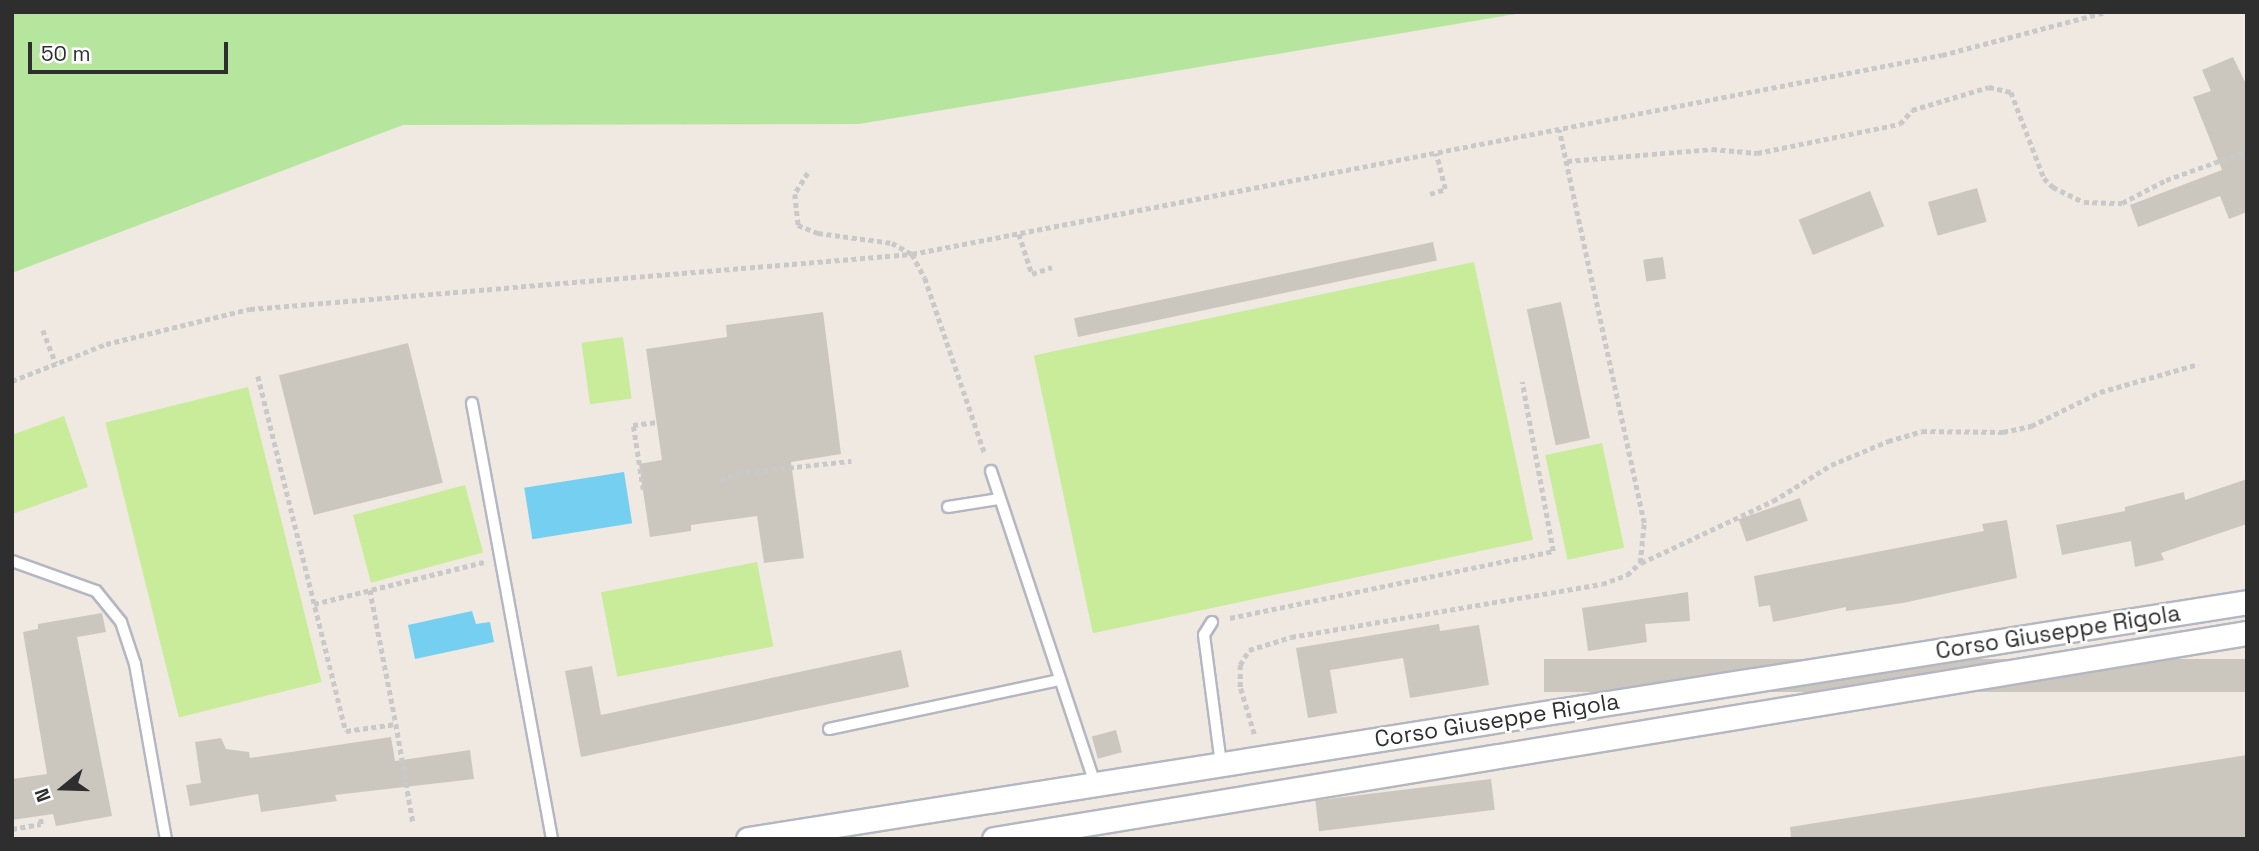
<!DOCTYPE html>
<html>
<head>
<meta charset="utf-8">
<style>
	body { margin:0 }
	#map { position:relative; width:2259px; height:851px; overflow:hidden; background:#efe9e1; font-family:"Space Grotesk",sans-serif }
	div>[style] { position:absolute }
	.green>* { inset:0; background:#b6e59e }
	.pitch>* { inset:0; background:#c9ec9a; transform-origin:0 0 }
	.water>* { inset:0; background:#75cff0; transform-origin:0 0 }
	.building>* { inset:0; background:#cbc7bf; transform-origin:0 0 }
	.path>* { height:4.5px; margin-top:-2.25px; transform-origin:0; background:repeating-linear-gradient(90deg,#c9c9c9 0 5px,transparent 0 8.5px) }
	.roads { filter:drop-shadow(2px 0 #b4b7c1) drop-shadow(-2px 0 #b4b7c1) drop-shadow(0 2px #b4b7c1) drop-shadow(0 -2px #b4b7c1) }
	.lane>* { height:10px; margin:-5px; padding:0 5px; transform-origin:5px; border-radius:5px; background:#fff }
	.street>* { height:23px; margin:-11.5px; padding:0 11.5px; transform-origin:11.5px; border-radius:11.5px; background:#fff }
	span { translate:-50% -50%; white-space:nowrap; text-align:center; line-height:1.15; -webkit-text-stroke:5px #fff; paint-order:stroke }
	.street-label { font-size:23px; color:#2e2e2e }
	.frame { position:absolute; inset:0; border:14px solid #2e2e2e; pointer-events:none }
	.north { position:absolute; left:28px; top:753px; width:70px; height:70px; -webkit-text-stroke:5px #fff; paint-order:stroke; rotate:251deg; font-size:19px; font-weight:700; line-height:28px; text-align:center; color:#2e2e2e }
	.north::after { content:''; display:block; margin:auto; width:24px; height:32px; background:#2e2e2e; clip-path:polygon(50% 0,100% 100%,50% 72%,0 100%) }
	.scale { position:absolute; left:28px; top:42px; width:200px; height:32px; box-sizing:border-box; border:4px solid #2e2e2e; border-top:0; padding-left:9px; font-size:21px; line-height:24px; white-space:nowrap; color:#2e2e2e; -webkit-text-stroke:5px #fff; paint-order:stroke }
</style>
</head>
<body>
<div id="map">
	<div class="green">
		<i style="clip-path:polygon(12px 12px,1528px 12px,859px 124px,403px 125px,12px 273px)"></i>
	</div>
	<div class="pitch">
		<i style="left:1474px;top:262px;width:284px;height:450px;rotate:78deg"></i>
		<i style="left:623px;top:337px;width:62px;height:42px;rotate:82deg"></i>
		<i style="left:248px;top:387px;width:304px;height:147px;rotate:76deg"></i>
		<i style="clip-path:polygon(64px 416px,88px 487px,12px 514px,12px 435px)"></i>
		<i style="left:1602px;top:443px;width:107px;height:58px;rotate:78deg"></i>
		<i style="left:465px;top:485px;width:70px;height:116px;rotate:75deg"></i>
		<i style="left:757px;top:562px;width:86px;height:159px;rotate:79deg"></i>
	</div>
	<div class="water">
		<i style="left:624px;top:472px;width:52px;height:101px;rotate:81deg"></i>
		<i style="clip-path:polygon(472px 611px,476px 624px,490px 622px,494px 642px,415px 659px,408px 625px)"></i>
	</div>
	<div class="building">
		<i style="clip-path:polygon(2233px 57px,2247px 86px,2247px 212px,2229px 219px,2220px 196px,2138px 227px,2130px 205px,2222px 170px,2193px 97px,2211px 91px,2202px 70px)"></i>
		<i style="left:1977px;top:188px;width:35px;height:51px;rotate:74deg"></i>
		<i style="left:1870px;top:191px;width:38px;height:77px;rotate:68deg"></i>
		<i style="left:1433px;top:242px;width:19px;height:367px;rotate:78deg"></i>
		<i style="left:1663px;top:257px;width:22px;height:20px;rotate:82deg"></i>
		<i style="left:1561px;top:302px;width:139px;height:35px;rotate:78deg"></i>
		<i style="clip-path:polygon(823px 312px,841px 454px,791px 462px,804px 558px,764px 563px,757px 516px,691px 525px,691px 531px,650px 537px,639px 464px,662px 460px,646px 349px,727px 337px,726px 325px)"></i>
		<i style="left:408px;top:343px;width:144px;height:133px;rotate:76deg"></i>
		<i style="clip-path:polygon(2247px 479px,2247px 524px,2161px 553px,2164px 560px,2135px 567px,2131px 541px,2062px 555px,2056px 525px,2125px 511px,2125px 507px,2184px 492px,2185px 500px)"></i>
		<i style="left:1800px;top:498px;width:24px;height:65px;rotate:71deg"></i>
		<i style="clip-path:polygon(2007px 520px,2017px 578px,1903px 603px,1846px 611px,1846px 607px,1773px 622px,1770px 605px,1759px 607px,1754px 576px,1984px 531px,1982px 524px)"></i>
		<i style="clip-path:polygon(1688px 592px,1690px 621px,1645px 624px,1647px 642px,1588px 651px,1582px 608px)"></i>
		<i style="clip-path:polygon(102px 613px,106px 632px,77px 637px,112px 816px,56px 826px,53px 814px,12px 820px,12px 779px,47px 774px,23px 632px,38px 629px,38px 624px)"></i>
		<i style="clip-path:polygon(1439px 624px,1440px 631px,1479px 625px,1489px 685px,1410px 698px,1403px 658px,1330px 670px,1337px 713px,1308px 718px,1296px 648px)"></i>
		<i style="clip-path:polygon(901px 650px,909px 687px,581px 757px,565px 671px,592px 666px,601px 715px)"></i>
		<i style="left:2247px;top:659px;width:33px;height:703px;rotate:90deg"></i>
		<i style="left:1116px;top:730px;width:23px;height:25px;rotate:75deg"></i>
		<i style="clip-path:polygon(391px 737px,395px 761px,470px 750px,474px 779px,335px 795px,337px 801px,261px 812px,258px 794px,190px 806px,186px 785px,201px 783px,195px 742px,221px 738px,226px 749px,249px 752px,250px 758px)"></i>
		<i style="clip-path:polygon(2247px 755px,2247px 839px,1791px 839px,1790px 827px)"></i>
		<i style="left:1491px;top:779px;width:31px;height:177px;rotate:83deg"></i>
	</div>
	<div class="path">
		<i style="left:1567px;top:161px;width:145px;rotate:-4.7deg"></i>
		<i style="left:1712px;top:149px;width:45px;rotate:5.1deg"></i>
		<i style="left:1757px;top:153px;width:146px;rotate:-11.5deg"></i>
		<i style="left:1900px;top:124px;width:18px;rotate:-49deg"></i>
		<i style="left:1912px;top:110px;width:80px;rotate:-16.6deg"></i>
		<i style="left:1989px;top:87px;width:23px;rotate:13deg"></i>
		<i style="left:2011px;top:92px;width:92px;rotate:69deg"></i>
		<i style="left:2044px;top:178px;width:13px;rotate:45deg"></i>
		<i style="left:2053px;top:187px;width:34px;rotate:26deg"></i>
		<i style="left:2084px;top:202px;width:38px;rotate:2deg"></i>
		<i style="left:2122px;top:203px;width:50px;rotate:-27.6deg"></i>
		<i style="left:2166px;top:180px;width:86px;rotate:-19.7deg"></i>
		<i style="left:808px;top:173px;width:25px;rotate:122deg"></i>
		<i style="left:795px;top:194px;width:31px;rotate:84deg"></i>
		<i style="left:798px;top:225px;width:22px;rotate:22deg"></i>
		<i style="left:818px;top:233px;width:75px;rotate:7.7deg"></i>
		<i style="left:892px;top:243px;width:23px;rotate:29deg"></i>
		<i style="left:912px;top:254px;width:27px;rotate:62deg"></i>
		<i style="left:925px;top:278px;width:186px;rotate:71.2deg"></i>
		<i style="left:1430px;top:194px;width:16px;rotate:-18deg"></i>
		<i style="left:1445px;top:189px;width:37px;rotate:-104deg"></i>
		<i style="left:1019px;top:234px;width:42px;rotate:72deg"></i>
		<i style="left:1032px;top:274px;width:21px;rotate:-19deg"></i>
		<i style="left:43px;top:330px;width:36px;rotate:69deg"></i>
		<i style="left:258px;top:376px;width:366px;rotate:76.1deg"></i>
		<i style="left:346px;top:731px;width:50px;rotate:-8deg"></i>
		<i style="left:396px;top:724px;width:99px;rotate:80.2deg"></i>
		<i style="left:12px;top:381px;width:101px;rotate:-21.5deg"></i>
		<i style="left:106px;top:344px;width:148px;rotate:-13.7deg"></i>
		<i style="left:250px;top:309px;width:664px;rotate:-4.75deg"></i>
		<i style="left:912px;top:254px;width:1049px;rotate:-10.94deg"></i>
		<i style="left:1942px;top:55px;width:170px;rotate:-14.7deg"></i>
		<i style="left:720px;top:480px;width:19px;rotate:-21deg"></i>
		<i style="left:738px;top:473px;width:114px;rotate:-6.1deg"></i>
		<i style="left:643px;top:490px;width:66px;rotate:-98.7deg"></i>
		<i style="left:633px;top:425px;width:23px;rotate:-7deg"></i>
		<i style="left:1641px;top:563px;width:146px;rotate:-25.2deg"></i>
		<i style="left:1773px;top:501px;width:68px;rotate:-31.8deg"></i>
		<i style="left:1831px;top:465px;width:62px;rotate:-22.8deg"></i>
		<i style="left:1888px;top:441px;width:35px;rotate:-16deg"></i>
		<i style="left:1922px;top:431px;width:81px;rotate:0.7deg"></i>
		<i style="left:2003px;top:432px;width:29px;rotate:-12deg"></i>
		<i style="left:2031px;top:426px;width:77px;rotate:-26.2deg"></i>
		<i style="left:2100px;top:392px;width:102px;rotate:-15.9deg"></i>
		<i style="left:370px;top:590px;width:136px;rotate:79deg"></i>
		<i style="left:314px;top:604px;width:175px;rotate:-13.9deg"></i>
		<i style="left:1230px;top:618px;width:330px;rotate:-11.7deg"></i>
		<i style="left:1553px;top:551px;width:172px;rotate:-100.4deg"></i>
		<i style="left:1254px;top:734px;width:49px;rotate:-106.6deg"></i>
		<i style="left:1240px;top:687px;width:22px;rotate:-90deg"></i>
		<i style="left:1240px;top:665px;width:17px;rotate:-59deg"></i>
		<i style="left:1249px;top:650px;width:44px;rotate:-17.2deg"></i>
		<i style="left:1291px;top:637px;width:315px;rotate:-9.7deg"></i>
		<i style="left:1602px;top:584px;width:27px;rotate:-20deg"></i>
		<i style="left:1627px;top:575px;width:18px;rotate:-43deg"></i>
		<i style="left:1640px;top:563px;width:40px;rotate:-84.3deg"></i>
		<i style="left:1644px;top:523px;width:402px;rotate:-102.2deg"></i>
		<i style="left:12px;top:829px;width:29px;rotate:-10deg"></i>
		<i style="left:41px;top:824px;width:8px;rotate:-97deg"></i>
	</div>
	<div class="roads">
		<div class="lane">
			<i style="left:472px;top:403px;width:443px;rotate:79.6deg"></i>
			<i style="left:991px;top:471px;width:330px;rotate:71.6deg"></i>
			<i style="left:948px;top:507px;width:52px;rotate:-8.9deg"></i>
			<i style="left:12px;top:561px;width:89px;rotate:19.7deg"></i>
			<i style="left:96px;top:591px;width:40px;rotate:51deg"></i>
			<i style="left:121px;top:622px;width:44px;rotate:71.6deg"></i>
			<i style="left:135px;top:664px;width:178px;rotate:80deg"></i>
			<i style="left:1212px;top:622px;width:15px;rotate:122deg"></i>
			<i style="left:1204px;top:635px;width:130px;rotate:82.5deg"></i>
			<i style="left:829px;top:729px;width:236px;rotate:-12deg"></i>
		</div>
		<div class="street">
			<i style="left:748px;top:839px;width:1518px;rotate:-8.98deg"></i>
			<i style="left:994px;top:839px;width:1270px;rotate:-9.34deg"></i>
		</div>
	</div>
	<div class="street-label">
		<span style="left:2058px;top:632px;rotate:-9deg">Corso Giuseppe Rigola</span>
		<span style="left:1497px;top:720px;rotate:-9deg">Corso Giuseppe Rigola</span>
	</div>
	<div class="frame"></div>
	<div class="north">N</div>
	<div class="scale">50 m</div>
</div>
</body>
</html>
